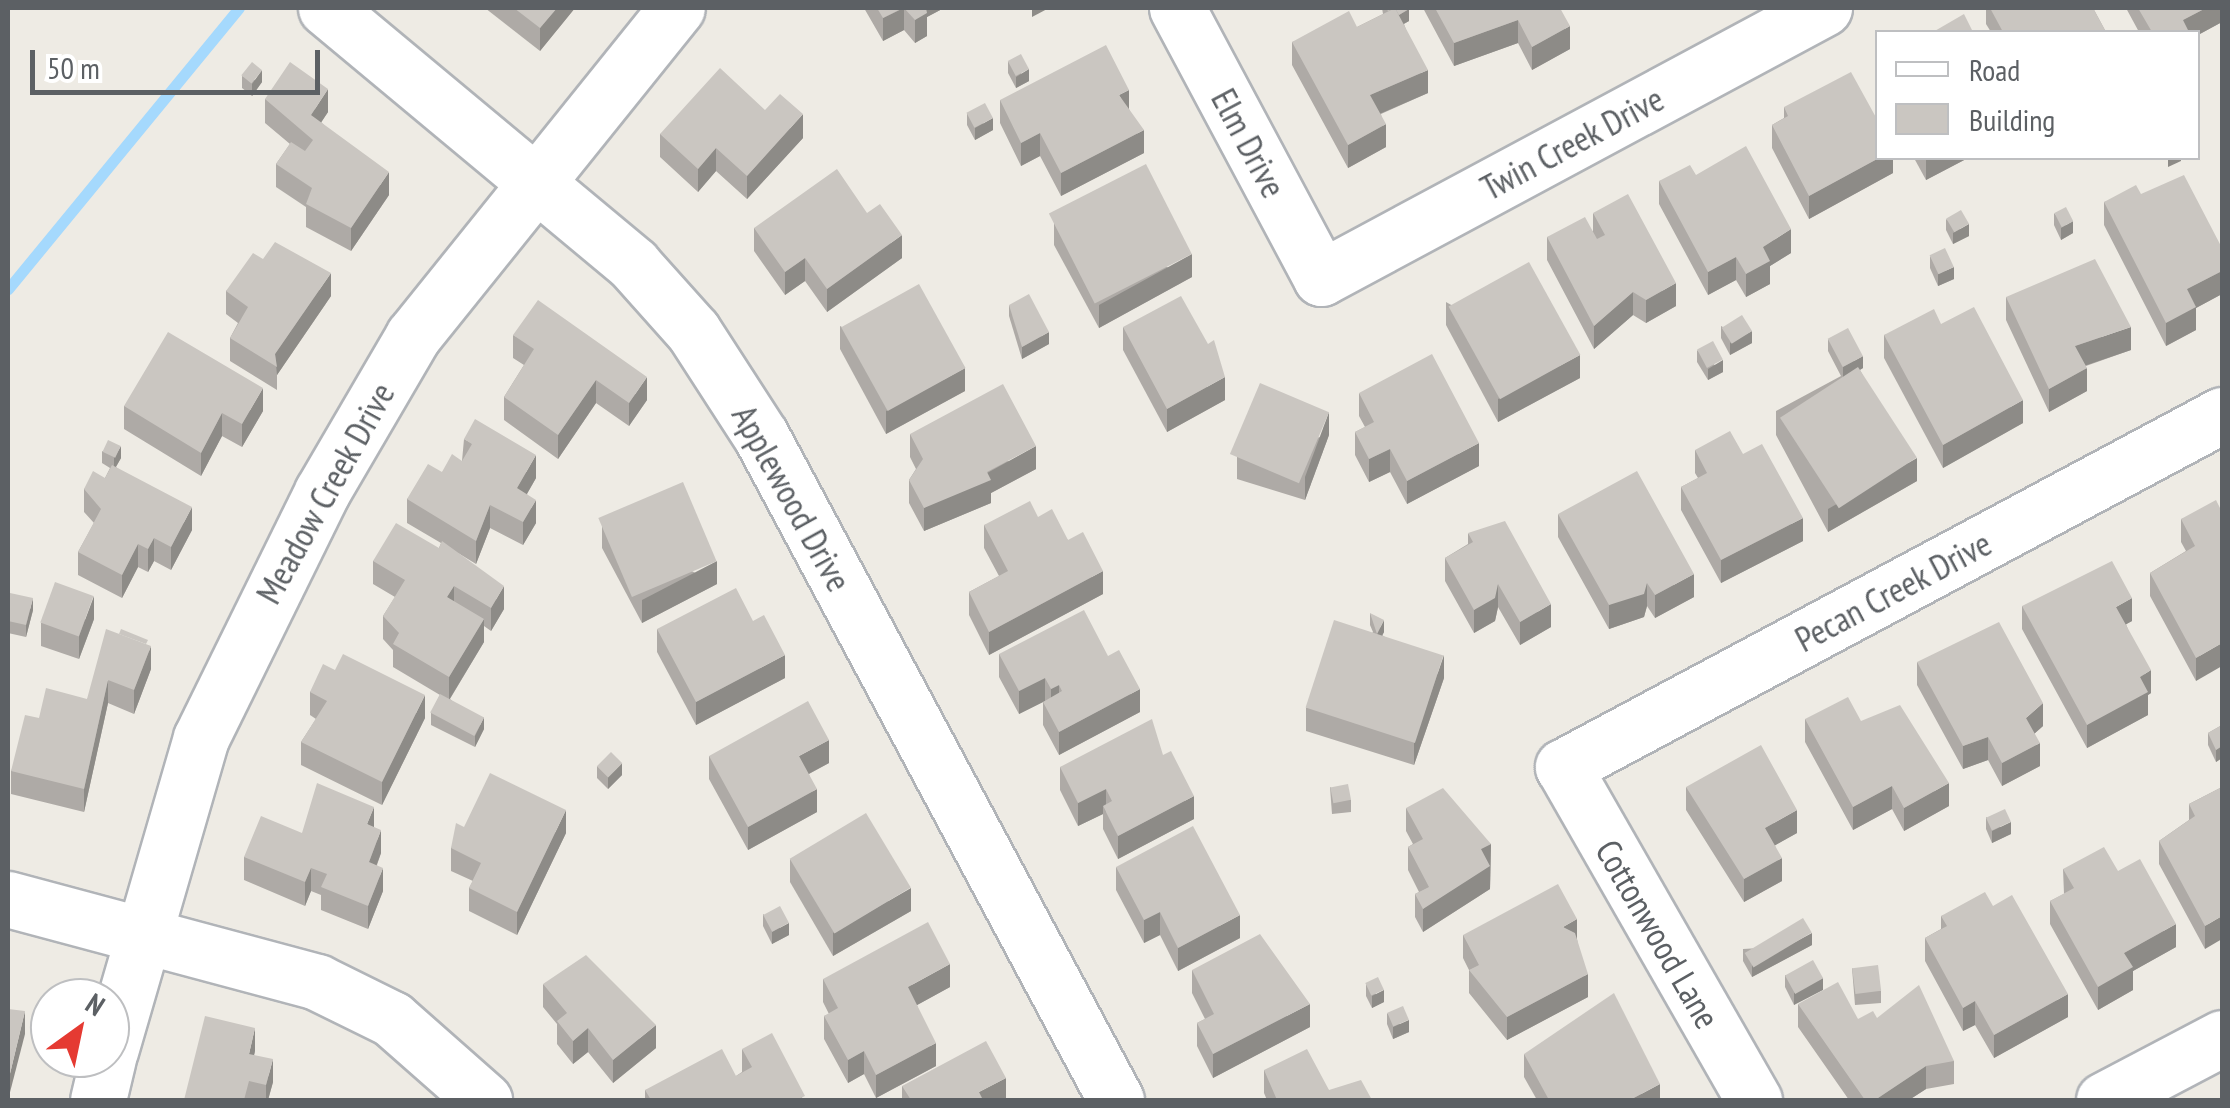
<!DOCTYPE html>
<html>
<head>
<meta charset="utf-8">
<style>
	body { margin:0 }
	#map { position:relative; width:2230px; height:1108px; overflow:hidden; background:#eeebe4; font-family:"PT Sans Narrow",sans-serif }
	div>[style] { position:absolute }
	.stream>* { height:11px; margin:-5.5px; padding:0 5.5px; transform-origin:5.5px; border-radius:5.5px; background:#a5d9fd }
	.roads { filter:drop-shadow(2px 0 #b1b4b8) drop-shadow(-2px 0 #b1b4b8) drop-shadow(0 2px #b1b4b8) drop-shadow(0 -2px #b1b4b8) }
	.minor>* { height:55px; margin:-27.5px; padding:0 27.5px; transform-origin:27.5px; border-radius:27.5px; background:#fff }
	.wall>* { inset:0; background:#aeaaa6 }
	.shaded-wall>* { inset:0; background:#8d8b87 }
	.building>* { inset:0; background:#cac6c1; transform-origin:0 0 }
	span { translate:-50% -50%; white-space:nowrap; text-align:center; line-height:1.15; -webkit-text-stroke:8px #fff; paint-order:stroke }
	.street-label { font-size:35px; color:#5c6064 }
	.frame { position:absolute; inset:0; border:10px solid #5c6064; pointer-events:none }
	.legend { position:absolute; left:1875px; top:30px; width:325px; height:130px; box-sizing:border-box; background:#fff; border:2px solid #bebfc1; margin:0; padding:12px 18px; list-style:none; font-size:30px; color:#5c6064 }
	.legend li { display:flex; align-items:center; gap:20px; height:50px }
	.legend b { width:50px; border:2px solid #bebfc1 }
	.north { position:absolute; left:30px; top:978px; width:100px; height:100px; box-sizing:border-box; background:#fff; border:2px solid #bebfc1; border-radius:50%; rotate:33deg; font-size:28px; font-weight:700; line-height:40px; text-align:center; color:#5c6064 }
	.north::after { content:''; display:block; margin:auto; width:35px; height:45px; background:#e53a32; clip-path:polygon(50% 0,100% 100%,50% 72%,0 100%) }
	.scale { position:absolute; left:30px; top:50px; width:290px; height:45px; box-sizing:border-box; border:5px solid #5c6064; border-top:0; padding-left:12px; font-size:30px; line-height:35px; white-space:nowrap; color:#5c6064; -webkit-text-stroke:8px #fff; paint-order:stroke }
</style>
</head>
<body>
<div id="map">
	<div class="stream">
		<i style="left:8px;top:289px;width:364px;rotate:-50.6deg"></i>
	</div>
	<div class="roads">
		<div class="minor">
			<i style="left:326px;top:8px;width:400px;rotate:39.8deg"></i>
			<i style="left:633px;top:264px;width:90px;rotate:48.2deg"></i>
			<i style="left:693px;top:331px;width:125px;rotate:57.1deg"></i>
			<i style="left:761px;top:436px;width:753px;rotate:61.87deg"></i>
			<i style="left:1177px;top:8px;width:306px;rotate:61.9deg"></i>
			<i style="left:1321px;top:278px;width:571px;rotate:-28.23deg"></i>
			<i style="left:8px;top:899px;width:320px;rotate:15deg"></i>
			<i style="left:317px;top:982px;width:84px;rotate:26.3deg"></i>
			<i style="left:392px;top:1019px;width:123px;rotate:41.4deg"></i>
			<i style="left:110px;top:1051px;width:326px;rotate:-73.8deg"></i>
			<i style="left:201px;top:738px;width:274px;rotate:-63.8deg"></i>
			<i style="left:322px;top:492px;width:181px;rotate:-59.7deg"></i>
			<i style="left:413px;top:336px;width:421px;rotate:-51.2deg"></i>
			<i style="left:98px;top:1100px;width:43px;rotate:-76.6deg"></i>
			<i style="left:1754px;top:1100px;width:384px;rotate:-119.8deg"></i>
			<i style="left:1563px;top:767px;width:747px;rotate:-28.11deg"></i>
			<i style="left:2104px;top:1100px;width:133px;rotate:-27.7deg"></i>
		</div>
	</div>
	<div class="wall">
		<i style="clip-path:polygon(485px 8px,575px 8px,540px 51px)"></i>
		<i style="clip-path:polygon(864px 8px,944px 8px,927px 17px,927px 36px,915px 43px,904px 30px,883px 41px)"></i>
		<i style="clip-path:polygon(1382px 8px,1408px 8px,1409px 21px,1404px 24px,1428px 93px,1381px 114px,1386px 147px,1348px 168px,1292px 65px,1292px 42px,1357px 27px,1383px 14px)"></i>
		<i style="clip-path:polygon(1423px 8px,1560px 8px,1570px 49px,1532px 70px,1518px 43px,1454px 66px)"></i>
		<i style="clip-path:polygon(1986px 8px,2093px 8px,2106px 32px,1991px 32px,1986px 24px)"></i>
		<i style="clip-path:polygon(2126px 8px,2222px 8px,2222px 22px,2198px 35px,2198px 32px,2139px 32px)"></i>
		<i style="clip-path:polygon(1008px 61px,1029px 81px,1016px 88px,1008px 73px)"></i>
		<i style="clip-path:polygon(242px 76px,262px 82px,252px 96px,242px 88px)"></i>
		<i style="clip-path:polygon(265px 99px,328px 112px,321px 122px,389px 195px,351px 251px,306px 227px,306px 207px,276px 187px,276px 164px,290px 144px,265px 123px)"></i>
		<i style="clip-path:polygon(1000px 100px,1129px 109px,1144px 153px,1061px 196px,1040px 156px,1021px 166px,1000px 123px)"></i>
		<i style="clip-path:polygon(1784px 107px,1893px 158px,1893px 173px,1809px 219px,1772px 148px,1772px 125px,1784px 118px)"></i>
		<i style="clip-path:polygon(765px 110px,803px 138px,747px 199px,716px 171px,698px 192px,660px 157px,660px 134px)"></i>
		<i style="clip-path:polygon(967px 113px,993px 130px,975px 140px,967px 125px)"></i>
		<i style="clip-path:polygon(1914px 158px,1968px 158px,1926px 180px)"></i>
		<i style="clip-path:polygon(1696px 175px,1791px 253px,1770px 266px,1770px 284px,1746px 297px,1736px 280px,1708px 295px,1659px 204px,1659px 181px)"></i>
		<i style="clip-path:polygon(2141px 194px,2222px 248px,2222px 294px,2196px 308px,2196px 330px,2166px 346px,2104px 225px,2104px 202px)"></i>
		<i style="clip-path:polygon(867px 213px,902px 258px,827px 312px,805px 281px,785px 295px,754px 251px,754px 228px)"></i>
		<i style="clip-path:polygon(1593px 213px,1676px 306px,1646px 323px,1633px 315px,1594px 349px,1547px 260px,1547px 237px,1593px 231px)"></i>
		<i style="clip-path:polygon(2054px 213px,2073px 233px,2061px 240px,2054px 225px)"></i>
		<i style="clip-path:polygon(1946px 219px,1969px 236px,1953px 244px,1946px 230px)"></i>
		<i style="clip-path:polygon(1054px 222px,1192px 277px,1099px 328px,1054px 245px)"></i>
		<i style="clip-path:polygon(1930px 256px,1954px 279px,1938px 286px,1930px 268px)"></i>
		<i style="clip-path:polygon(263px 259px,331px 296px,277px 375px,277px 390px,230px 361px,230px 338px,238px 323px,226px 314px,226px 291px)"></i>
		<i style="clip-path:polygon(2006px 297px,2131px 350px,2086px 366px,2087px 391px,2049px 412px,2006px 320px)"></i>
		<i style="clip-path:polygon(1446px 302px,1580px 378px,1498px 422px,1446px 325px)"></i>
		<i style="clip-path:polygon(1009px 305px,1049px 344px,1022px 359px,1009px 316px)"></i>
		<i style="clip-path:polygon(1941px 324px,2023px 423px,1943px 468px,1884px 358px,1884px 335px)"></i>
		<i style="clip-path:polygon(840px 326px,965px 391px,886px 434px,840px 349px)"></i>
		<i style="clip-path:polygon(1721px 326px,1752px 343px,1730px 355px,1721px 338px)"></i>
		<i style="clip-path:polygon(1123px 327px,1225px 400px,1167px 432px,1123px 350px)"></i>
		<i style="clip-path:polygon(513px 335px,647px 400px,629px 426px,596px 403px,558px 459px,504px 420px,504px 397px,524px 365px,513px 358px)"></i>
		<i style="clip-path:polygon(1828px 339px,1863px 368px,1860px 370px,1917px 481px,1828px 532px,1776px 435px,1776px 411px,1841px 376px,1828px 351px)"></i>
		<i style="clip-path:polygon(1697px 350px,1723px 372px,1708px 380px,1697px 362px)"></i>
		<i style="clip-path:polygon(1359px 393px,1479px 466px,1407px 504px,1390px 472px,1369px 482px,1355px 455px,1355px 432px,1365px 427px,1359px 416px)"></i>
		<i style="clip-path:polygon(124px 406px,263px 411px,242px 447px,222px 436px,201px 476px,124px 429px)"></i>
		<i style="clip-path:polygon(910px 434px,1036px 469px,991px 493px,991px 503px,924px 531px,909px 503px,909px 480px,916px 469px,910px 457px)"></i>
		<i style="clip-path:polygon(1329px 435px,1305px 500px,1237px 479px,1237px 456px)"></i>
		<i style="clip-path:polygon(464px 439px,536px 478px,527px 494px,536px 523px,523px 545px,490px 528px,476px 564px,458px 553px,504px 609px,491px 631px,484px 626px,484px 642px,450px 699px,484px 729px,475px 747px,431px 725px,431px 713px,440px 695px,393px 667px,393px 650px,383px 639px,383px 616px,395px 597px,373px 584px,373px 561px,439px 548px,441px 543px,407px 523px,407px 499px,442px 472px,462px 461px)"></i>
		<i style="clip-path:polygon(1695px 450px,1743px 454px,1803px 541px,1721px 583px,1681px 510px,1681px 487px,1698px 478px,1695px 473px)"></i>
		<i style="clip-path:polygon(102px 451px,121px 458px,116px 467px,192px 530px,171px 570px,154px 561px,148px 572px,138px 567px,122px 598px,78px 575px,78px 552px,94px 523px,84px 512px,84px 489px,105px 478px,110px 468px,102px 463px)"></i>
		<i style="clip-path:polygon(2222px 512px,2196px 681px,2150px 596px,2150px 573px,2186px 551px,2181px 542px,2181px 519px)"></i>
		<i style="clip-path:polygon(1558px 514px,1694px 597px,1655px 618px,1647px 606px,1644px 617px,1609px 629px,1558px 537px)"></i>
		<i style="clip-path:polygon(1038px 517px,1068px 540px,1103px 594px,989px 655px,969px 615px,969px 592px,999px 576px,984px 548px,984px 525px)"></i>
		<i style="clip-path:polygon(602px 525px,717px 584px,642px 623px,602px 548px)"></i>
		<i style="clip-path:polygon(1468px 533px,1551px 627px,1520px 645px,1498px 607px,1495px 621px,1474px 633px,1445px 581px,1445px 558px,1468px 544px)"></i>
		<i style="clip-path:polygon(8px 605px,33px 610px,26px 637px,8px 633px)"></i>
		<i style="clip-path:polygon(2022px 606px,2132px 621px,2126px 624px,2151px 693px,2148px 695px,2148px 715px,2087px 748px,2022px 629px)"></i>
		<i style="clip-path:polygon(1370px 613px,1384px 632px,1382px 635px,1444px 678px,1414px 765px,1306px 731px,1306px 708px,1373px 632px,1370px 625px)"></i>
		<i style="clip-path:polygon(94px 619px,79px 659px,41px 646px,41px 623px)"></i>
		<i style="clip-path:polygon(657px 629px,785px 678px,696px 725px,657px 652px)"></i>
		<i style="clip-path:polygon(148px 645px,151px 669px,134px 714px,108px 703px,84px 812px,11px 794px,11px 771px,39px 718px,87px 699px)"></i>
		<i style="clip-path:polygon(999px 654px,1108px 656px,1140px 712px,1059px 755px,1043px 725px,1043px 702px,1019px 714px,999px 677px)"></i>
		<i style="clip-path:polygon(1917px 662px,2043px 726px,2034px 734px,2040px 766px,2002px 786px,1988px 760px,1963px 769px,1917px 685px)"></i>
		<i style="clip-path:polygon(335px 670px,425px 718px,382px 805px,301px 765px,301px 742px,316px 719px,310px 715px,310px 692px)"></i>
		<i style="clip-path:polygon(1805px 719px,1861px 721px,1949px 806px,1904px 831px,1892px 809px,1853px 830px,1805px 742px)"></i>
		<i style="clip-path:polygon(2222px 725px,2222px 758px,2216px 762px,2208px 745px,2208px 733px)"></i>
		<i style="clip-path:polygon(1163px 755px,1194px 819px,1118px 859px,1103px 829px,1103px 814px,1078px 826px,1060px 790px,1060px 767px)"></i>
		<i style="clip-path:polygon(709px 756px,829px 763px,809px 774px,817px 812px,748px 850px,709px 779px)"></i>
		<i style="clip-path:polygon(597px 766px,622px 775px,608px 789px,597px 778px)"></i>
		<i style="clip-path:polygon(1330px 787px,1351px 800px,1351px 812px,1332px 814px)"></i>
		<i style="clip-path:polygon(1686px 787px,1797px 833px,1775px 845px,1782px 881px,1744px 902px,1686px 810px)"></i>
		<i style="clip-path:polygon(2222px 787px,2205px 949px,2159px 864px,2159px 841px,2189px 820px,2189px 804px)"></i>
		<i style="clip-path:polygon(1406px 808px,1491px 844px,1490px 889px,1423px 932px,1415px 917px,1415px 894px,1419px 892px,1408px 870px,1408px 847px,1413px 844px,1406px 831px)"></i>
		<i style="clip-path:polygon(1986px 817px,2011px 834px,1992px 843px,1986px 829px)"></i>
		<i style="clip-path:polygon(374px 827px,381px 853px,377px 865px,383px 891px,368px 929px,321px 910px,321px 895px,311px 891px,305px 906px,244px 880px,244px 857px,302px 833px)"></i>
		<i style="clip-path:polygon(464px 827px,566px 833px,517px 935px,469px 911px,469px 888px,473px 881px,451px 871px,451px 848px)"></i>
		<i style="clip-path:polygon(790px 859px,911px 911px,833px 956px,790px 882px)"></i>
		<i style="clip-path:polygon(1116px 867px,1240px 938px,1178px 971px,1160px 935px,1144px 943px,1116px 890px)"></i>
		<i style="clip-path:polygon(2063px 869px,2118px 871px,2176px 947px,2133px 971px,2133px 990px,2098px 1010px,2050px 924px,2050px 901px,2064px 894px)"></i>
		<i style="clip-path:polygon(1993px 906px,2068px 1017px,1994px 1058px,1975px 1025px,1963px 1031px,1925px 961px,1925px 938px,1941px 929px,1941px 916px)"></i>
		<i style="clip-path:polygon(763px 914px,789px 935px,772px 944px,763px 926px)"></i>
		<i style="clip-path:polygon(1463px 935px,1577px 939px,1588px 997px,1507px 1040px,1469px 993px,1469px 970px,1463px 958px)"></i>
		<i style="clip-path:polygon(1812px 945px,1752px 977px,1743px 961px,1743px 949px)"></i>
		<i style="clip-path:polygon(1852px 968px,1881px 991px,1881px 1003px,1855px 1005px)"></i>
		<i style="clip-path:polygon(1192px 970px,1310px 1027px,1213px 1078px,1197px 1046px,1197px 1023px,1205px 1019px,1192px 993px)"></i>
		<i style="clip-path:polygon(1785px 975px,1823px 978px,1794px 1005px,1785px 987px)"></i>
		<i style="clip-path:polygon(823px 979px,950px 987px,917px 1005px,936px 1066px,876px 1098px,864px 1074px,848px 1083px,824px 1039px,824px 1016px,829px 1014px,823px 1002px)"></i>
		<i style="clip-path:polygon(543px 984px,656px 1048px,613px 1083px,588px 1052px,573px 1064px,557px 1044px,557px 1024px,543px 1007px)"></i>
		<i style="clip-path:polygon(1366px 984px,1384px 1002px,1372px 1008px,1366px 996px)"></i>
		<i style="clip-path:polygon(1798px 1004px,1858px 1019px,1877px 1018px,1954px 1061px,1954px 1084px,1926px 1089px,1909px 1100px,1849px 1100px,1798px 1027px)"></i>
		<i style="clip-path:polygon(1387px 1013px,1409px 1032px,1393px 1039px,1387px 1024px)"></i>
		<i style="clip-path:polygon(742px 1049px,805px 1100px,645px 1100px,645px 1090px,736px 1076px,742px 1072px)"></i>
		<i style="clip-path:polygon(255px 1051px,254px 1055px,273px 1082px,268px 1100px,184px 1100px)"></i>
		<i style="clip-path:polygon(1524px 1054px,1660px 1100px,1537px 1100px,1524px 1077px)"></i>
		<i style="clip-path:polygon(1264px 1070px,1329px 1090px,1372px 1100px,1267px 1100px,1264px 1093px)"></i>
		<i style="clip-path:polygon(902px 1086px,1006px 1100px,902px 1100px)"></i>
	</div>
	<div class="shaded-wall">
		<i style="clip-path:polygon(557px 8px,575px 8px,540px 51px,540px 28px)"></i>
		<i style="clip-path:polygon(904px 8px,904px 30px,883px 41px,883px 18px)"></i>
		<i style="clip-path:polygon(924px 8px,944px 8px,927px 17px,927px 36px,915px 43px,915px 20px)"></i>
		<i style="clip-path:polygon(1032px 8px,1049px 8px,1032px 17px)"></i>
		<i style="clip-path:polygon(2206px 8px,2222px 8px,2222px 22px,2198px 35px,2198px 32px,2183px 32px,2183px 20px)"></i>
		<i style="clip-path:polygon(1409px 9px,1409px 21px,1392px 30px,1392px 19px)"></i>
		<i style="clip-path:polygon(1518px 20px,1518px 43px,1454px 66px,1454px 43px)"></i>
		<i style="clip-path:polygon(1570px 26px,1570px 49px,1532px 70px,1532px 47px)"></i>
		<i style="clip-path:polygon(1029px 69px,1029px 81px,1016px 88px,1016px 77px)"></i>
		<i style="clip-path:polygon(262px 70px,262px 82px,252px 96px,252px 84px)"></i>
		<i style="clip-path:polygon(1428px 70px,1428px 93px,1370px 118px,1370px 95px)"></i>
		<i style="clip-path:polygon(328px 89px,328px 112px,311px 138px,311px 115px)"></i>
		<i style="clip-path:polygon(1129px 90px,1129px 113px,1119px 95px)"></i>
		<i style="clip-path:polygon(803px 114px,803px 138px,747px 199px,747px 176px)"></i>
		<i style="clip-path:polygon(993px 118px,993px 130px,975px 140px,975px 128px)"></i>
		<i style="clip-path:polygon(1386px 124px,1386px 147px,1348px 168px,1348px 145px)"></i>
		<i style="clip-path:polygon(1144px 130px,1144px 153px,1061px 196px,1061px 173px)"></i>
		<i style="clip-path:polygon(1040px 133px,1040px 156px,1021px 166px,1021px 143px)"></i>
		<i style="clip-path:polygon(716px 148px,716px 171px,698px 192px,698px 169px)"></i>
		<i style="clip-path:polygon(1879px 158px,1893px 158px,1893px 173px,1809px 219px,1809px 196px)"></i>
		<i style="clip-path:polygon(1926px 158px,1968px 158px,1926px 180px)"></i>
		<i style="clip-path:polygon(2168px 158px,2181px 158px,2181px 161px,2168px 167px)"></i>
		<i style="clip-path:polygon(389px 172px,389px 195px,351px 251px,351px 228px)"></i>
		<i style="clip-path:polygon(2073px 221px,2073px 233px,2061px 240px,2061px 228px)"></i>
		<i style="clip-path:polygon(1969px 224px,1969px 236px,1953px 244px,1953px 233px)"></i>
		<i style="clip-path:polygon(1791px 229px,1791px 253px,1770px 266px,1770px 284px,1746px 297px,1746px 274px,1763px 247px)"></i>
		<i style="clip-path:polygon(902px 235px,902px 258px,827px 312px,827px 289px)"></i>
		<i style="clip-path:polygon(1192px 254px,1192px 277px,1099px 328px,1099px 305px)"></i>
		<i style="clip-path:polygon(1736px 257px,1736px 280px,1708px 295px,1708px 272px)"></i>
		<i style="clip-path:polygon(805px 258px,805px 281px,785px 295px,785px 272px)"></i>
		<i style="clip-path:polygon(1954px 267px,1954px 279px,1938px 286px,1938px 274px)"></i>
		<i style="clip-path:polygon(2222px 271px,2222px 294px,2196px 308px,2196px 330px,2166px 346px,2166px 323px,2187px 289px)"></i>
		<i style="clip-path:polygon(331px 273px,331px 296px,277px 375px,275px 354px)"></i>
		<i style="clip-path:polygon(1676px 283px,1676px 306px,1646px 323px,1646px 300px)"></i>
		<i style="clip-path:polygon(1633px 292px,1633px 315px,1594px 349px,1594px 326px)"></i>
		<i style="clip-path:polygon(2131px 327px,2131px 350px,2075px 369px,2075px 346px)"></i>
		<i style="clip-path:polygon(1752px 331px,1752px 343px,1730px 355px,1730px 343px)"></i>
		<i style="clip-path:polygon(1049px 332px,1049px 344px,1022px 359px,1022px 347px)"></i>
		<i style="clip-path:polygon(1580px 355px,1580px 378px,1498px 422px,1498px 399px)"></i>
		<i style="clip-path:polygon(1863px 356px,1863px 368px,1843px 379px,1843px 367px)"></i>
		<i style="clip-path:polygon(1723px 360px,1723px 372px,1708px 380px,1708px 369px)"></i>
		<i style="clip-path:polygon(965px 368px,965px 391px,886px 434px,886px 411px)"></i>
		<i style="clip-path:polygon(2087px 368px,2087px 391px,2049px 412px,2049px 389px)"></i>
		<i style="clip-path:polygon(647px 377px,647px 400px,629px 426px,629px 403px)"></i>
		<i style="clip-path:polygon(1225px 377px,1225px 400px,1167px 432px,1167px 409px)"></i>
		<i style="clip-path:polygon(596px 380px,596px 403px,558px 459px,558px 435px)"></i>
		<i style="clip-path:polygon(263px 388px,263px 411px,242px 447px,242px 424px)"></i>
		<i style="clip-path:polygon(2023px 400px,2023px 423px,1943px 468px,1943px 445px)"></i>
		<i style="clip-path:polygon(1329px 412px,1329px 435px,1305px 500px,1305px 477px)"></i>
		<i style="clip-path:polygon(222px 413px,222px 436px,201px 476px,201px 453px)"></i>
		<i style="clip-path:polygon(1479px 443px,1479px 466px,1407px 504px,1407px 481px)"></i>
		<i style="clip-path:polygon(121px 446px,121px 458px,114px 470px,114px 458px)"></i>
		<i style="clip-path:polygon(1036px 446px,1036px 469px,991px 493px,991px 503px,924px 531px,924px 508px)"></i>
		<i style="clip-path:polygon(1390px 449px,1390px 472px,1369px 482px,1369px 459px)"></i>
		<i style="clip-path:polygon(536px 455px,536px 478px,517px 511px,517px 488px)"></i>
		<i style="clip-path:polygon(1917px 458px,1917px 481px,1828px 532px,1828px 509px)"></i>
		<i style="clip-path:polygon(536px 500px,536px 523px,523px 545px,523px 522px)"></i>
		<i style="clip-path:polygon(490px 505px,490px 528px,476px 564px,476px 541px)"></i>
		<i style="clip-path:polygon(192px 507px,192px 530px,171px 570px,171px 547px)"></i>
		<i style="clip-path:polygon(1803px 518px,1803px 541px,1721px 583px,1721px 560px)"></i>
		<i style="clip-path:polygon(154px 538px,154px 561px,148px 572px,148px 549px)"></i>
		<i style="clip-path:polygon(138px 544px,138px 567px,122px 598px,122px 575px)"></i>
		<i style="clip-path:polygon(717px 561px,717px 584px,642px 623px,642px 600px)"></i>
		<i style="clip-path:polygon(1103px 571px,1103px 594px,989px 655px,989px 632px)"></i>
		<i style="clip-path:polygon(1694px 574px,1694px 597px,1655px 618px,1655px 595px)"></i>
		<i style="clip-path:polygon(1647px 583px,1647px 606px,1644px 617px,1609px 629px,1609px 605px)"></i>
		<i style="clip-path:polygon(1498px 584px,1498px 607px,1495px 621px,1474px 633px,1474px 610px)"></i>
		<i style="clip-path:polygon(454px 586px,454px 609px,447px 597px)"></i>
		<i style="clip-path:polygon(504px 586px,504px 609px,491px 631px,491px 608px)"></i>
		<i style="clip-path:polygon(94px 596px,94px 619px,79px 659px,79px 636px)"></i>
		<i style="clip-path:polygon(33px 598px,33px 610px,26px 637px,26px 625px)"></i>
		<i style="clip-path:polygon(2132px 598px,2132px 621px,2116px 630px,2116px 607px)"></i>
		<i style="clip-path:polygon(1551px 604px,1551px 627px,1520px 645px,1520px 622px)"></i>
		<i style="clip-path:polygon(484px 619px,484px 642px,449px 700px,449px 677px)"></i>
		<i style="clip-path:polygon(1384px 620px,1384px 632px,1377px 646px,1377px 634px)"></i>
		<i style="clip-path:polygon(2222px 643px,2222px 666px,2196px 681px,2196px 658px)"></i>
		<i style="clip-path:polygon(151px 646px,151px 669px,134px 714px,134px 690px)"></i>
		<i style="clip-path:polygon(785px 655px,785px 678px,696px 725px,696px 702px)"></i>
		<i style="clip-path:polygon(1444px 655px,1444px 678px,1414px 765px,1414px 742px)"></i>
		<i style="clip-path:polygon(2151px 670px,2151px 693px,2148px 695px,2148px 715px,2087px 748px,2087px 725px,2140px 677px)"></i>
		<i style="clip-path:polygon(1045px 678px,1045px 701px,1019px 714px,1019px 691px)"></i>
		<i style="clip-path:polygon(108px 680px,108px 703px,84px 812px,84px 789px)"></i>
		<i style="clip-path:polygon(1059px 685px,1059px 708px,1051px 712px,1051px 689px)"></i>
		<i style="clip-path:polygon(1140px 689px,1140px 712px,1059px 755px,1059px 732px)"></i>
		<i style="clip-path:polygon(425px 695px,425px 718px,382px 805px,382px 782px)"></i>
		<i style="clip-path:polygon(2043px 703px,2043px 726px,2026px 741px,2026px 718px)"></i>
		<i style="clip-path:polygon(484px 717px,484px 729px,475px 747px,475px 736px)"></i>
		<i style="clip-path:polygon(1988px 737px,1988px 760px,1963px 769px,1963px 746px)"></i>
		<i style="clip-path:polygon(829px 740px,829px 763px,799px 779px,799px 756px)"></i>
		<i style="clip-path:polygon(2040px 743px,2040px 766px,2002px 786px,2002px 763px)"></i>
		<i style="clip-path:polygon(2222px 746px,2222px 758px,2216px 762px,2216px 750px)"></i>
		<i style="clip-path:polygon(622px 763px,622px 775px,608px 789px,608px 777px)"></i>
		<i style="clip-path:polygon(1949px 783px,1949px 806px,1904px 831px,1904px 808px)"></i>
		<i style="clip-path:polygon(1892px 786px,1892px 809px,1853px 830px,1853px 807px)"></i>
		<i style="clip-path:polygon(817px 789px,817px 812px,748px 850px,748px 827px)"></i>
		<i style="clip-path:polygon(1106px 789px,1106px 812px,1103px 806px,1103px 814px,1078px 826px,1078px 803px)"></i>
		<i style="clip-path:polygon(1194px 796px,1194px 819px,1118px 859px,1118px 836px)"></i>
		<i style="clip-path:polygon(374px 807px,374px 830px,367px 824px)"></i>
		<i style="clip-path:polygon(566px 810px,566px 833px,517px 935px,517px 912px)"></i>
		<i style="clip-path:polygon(1797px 810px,1797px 833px,1765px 851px,1765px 828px)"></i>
		<i style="clip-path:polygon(2011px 822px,2011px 834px,1992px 843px,1992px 831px)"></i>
		<i style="clip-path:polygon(381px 830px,381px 853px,369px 885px,369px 862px)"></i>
		<i style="clip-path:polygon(1491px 844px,1490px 889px,1423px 932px,1423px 909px,1481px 849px)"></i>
		<i style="clip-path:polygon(1782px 858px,1782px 881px,1744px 902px,1744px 879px)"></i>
		<i style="clip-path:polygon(311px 868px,311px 891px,305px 906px,305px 882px)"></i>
		<i style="clip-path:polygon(383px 868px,383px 891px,368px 929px,368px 906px)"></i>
		<i style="clip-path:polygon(911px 888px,911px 911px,833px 956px,833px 933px)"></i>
		<i style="clip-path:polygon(1160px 912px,1160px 935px,1144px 943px,1144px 920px)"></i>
		<i style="clip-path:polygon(1240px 915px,1240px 938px,1178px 971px,1178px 948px)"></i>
		<i style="clip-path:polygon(2222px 916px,2222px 939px,2205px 949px,2205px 926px)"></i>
		<i style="clip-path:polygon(1577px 919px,1577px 942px,1563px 927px)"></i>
		<i style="clip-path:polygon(789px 923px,789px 935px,772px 944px,772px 932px)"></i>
		<i style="clip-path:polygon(2176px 924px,2176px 947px,2133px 971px,2133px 990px,2098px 1010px,2098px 987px,2124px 953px)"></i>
		<i style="clip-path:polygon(1812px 933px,1812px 945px,1752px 977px,1752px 965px)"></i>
		<i style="clip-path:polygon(950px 964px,950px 987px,908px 1010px,908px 987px)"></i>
		<i style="clip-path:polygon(1588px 974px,1588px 997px,1507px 1040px,1507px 1017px)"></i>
		<i style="clip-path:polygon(1823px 978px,1823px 990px,1794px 1005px,1794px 993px)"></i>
		<i style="clip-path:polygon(1384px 990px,1384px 1002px,1372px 1008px,1372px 996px)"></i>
		<i style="clip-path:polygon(2068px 994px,2068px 1017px,1994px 1058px,1994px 1035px)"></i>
		<i style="clip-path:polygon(1975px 1001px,1975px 1025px,1963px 1031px,1963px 1008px)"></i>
		<i style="clip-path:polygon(1310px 1004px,1310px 1027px,1213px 1078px,1213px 1054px)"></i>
		<i style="clip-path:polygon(25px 1011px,25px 1034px,8px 1100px,8px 1082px)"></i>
		<i style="clip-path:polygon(1409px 1020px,1409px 1032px,1393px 1039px,1393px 1027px)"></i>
		<i style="clip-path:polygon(656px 1025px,656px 1048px,613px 1083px,613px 1060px)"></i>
		<i style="clip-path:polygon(255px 1028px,255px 1051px,249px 1077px,249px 1054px)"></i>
		<i style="clip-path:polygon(588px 1028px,588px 1052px,573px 1064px,573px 1041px)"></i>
		<i style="clip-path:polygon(936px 1043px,936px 1066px,876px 1098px,876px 1075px)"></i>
		<i style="clip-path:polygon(864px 1051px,864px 1074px,848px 1083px,848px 1060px)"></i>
		<i style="clip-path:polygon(273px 1059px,273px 1082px,268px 1100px,266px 1100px,266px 1085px)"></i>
		<i style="clip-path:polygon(1926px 1066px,1926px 1089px,1909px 1100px,1875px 1100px)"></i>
		<i style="clip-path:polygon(1006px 1078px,1006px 1100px,979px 1100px,979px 1092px)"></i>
		<i style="clip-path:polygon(1660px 1084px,1660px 1100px,1630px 1100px)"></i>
	</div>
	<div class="building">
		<i style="clip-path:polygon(514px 8px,557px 8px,540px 28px)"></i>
		<i style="clip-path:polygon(877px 8px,903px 8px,883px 18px)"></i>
		<i style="clip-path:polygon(904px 8px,926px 8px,927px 13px,915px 20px)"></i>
		<i style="clip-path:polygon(1386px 8px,1408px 8px,1409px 9px,1399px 15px,1395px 8px,1388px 11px)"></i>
		<i style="clip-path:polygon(1395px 8px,1428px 70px,1370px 95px,1386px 124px,1348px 145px,1292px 42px,1349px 11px,1357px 27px)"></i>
		<i style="clip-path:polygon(1435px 8px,1560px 8px,1570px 26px,1532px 47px,1518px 20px,1454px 43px)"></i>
		<i style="clip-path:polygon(1990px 8px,2093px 8px,2106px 32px,2003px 32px)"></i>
		<i style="clip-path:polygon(2138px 8px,2206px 8px,2183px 20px,2189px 32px,2152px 32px)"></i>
		<i style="clip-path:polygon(1964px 14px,1973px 32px,1933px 32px)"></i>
		<i style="clip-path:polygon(1106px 45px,1129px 90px,1119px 95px,1144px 130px,1061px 173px,1040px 133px,1021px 143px,1000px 100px)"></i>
		<i style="left:1021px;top:54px;width:17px;height:15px;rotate:62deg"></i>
		<i style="left:252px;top:62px;width:13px;height:17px;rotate:39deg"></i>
		<i style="clip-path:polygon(290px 62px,328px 89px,311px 115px,389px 172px,351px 228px,306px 204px,312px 188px,276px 164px,291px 142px,305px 151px,313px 140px,265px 99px)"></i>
		<i style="clip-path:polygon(720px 68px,765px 110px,780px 94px,803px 114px,747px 176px,716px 148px,698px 169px,660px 134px)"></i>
		<i style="clip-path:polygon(1851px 72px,1878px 121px,1879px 158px,1809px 196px,1772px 125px,1788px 116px,1784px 107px)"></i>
		<i style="left:985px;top:103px;width:17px;height:21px;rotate:62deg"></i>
		<i style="clip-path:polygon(1746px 146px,1791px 229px,1763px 247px,1770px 261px,1746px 274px,1736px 257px,1708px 272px,1659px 181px,1690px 165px,1696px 175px)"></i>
		<i style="left:1146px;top:164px;width:101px;height:109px;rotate:63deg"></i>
		<i style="clip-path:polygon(837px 169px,867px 213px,880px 204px,902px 235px,827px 289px,805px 258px,785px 272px,754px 228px)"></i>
		<i style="clip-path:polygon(2184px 175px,2222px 248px,2222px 271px,2187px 289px,2196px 307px,2166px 323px,2104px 202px,2136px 185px,2141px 194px)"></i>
		<i style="clip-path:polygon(1628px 194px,1676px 283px,1646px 300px,1633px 292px,1594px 326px,1547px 237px,1585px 217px,1597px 239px,1605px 235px,1593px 213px)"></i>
		<i style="left:2066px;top:207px;width:16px;height:13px;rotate:63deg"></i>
		<i style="left:1961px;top:210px;width:16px;height:17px;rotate:60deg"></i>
		<i style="clip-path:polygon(275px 242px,331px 273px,275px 354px,277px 367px,230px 338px,248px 307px,226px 291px,253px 253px,263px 259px)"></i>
		<i style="left:1945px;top:248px;width:21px;height:17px;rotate:65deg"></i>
		<i style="clip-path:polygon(2095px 259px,2131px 327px,2075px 346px,2087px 368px,2049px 389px,2006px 297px)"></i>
		<i style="left:1529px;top:262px;width:106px;height:92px;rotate:61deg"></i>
		<i style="left:919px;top:284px;width:96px;height:89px;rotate:61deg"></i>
		<i style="clip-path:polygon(1029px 294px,1049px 332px,1022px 347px,1009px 305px)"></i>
		<i style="clip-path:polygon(1181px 296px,1208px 344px,1214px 340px,1225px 377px,1167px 409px,1123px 327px)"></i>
		<i style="clip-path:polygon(538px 300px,647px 377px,629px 403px,596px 380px,558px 435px,504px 397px,534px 349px,513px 335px)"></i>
		<i style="clip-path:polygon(1974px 307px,2023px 400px,1943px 445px,1884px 335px,1934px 309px,1941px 324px)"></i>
		<i style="left:1742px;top:315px;width:19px;height:24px;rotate:58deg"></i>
		<i style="left:1848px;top:328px;width:32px;height:23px;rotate:62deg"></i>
		<i style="clip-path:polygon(168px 332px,263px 388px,242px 424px,222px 413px,201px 453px,124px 406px)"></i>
		<i style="left:1713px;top:341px;width:21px;height:18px;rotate:62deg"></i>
		<i style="clip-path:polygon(1432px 354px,1479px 443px,1407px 481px,1390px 449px,1369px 459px,1355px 432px,1374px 422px,1359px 393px)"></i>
		<i style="left:1858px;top:367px;width:108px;height:93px;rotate:57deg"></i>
		<i style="left:1260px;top:383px;width:75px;height:77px;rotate:23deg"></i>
		<i style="clip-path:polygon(1003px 384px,1036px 446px,987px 472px,991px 480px,924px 508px,909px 480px,923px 459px,910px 434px)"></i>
		<i style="clip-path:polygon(475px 419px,536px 455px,517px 488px,536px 500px,523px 522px,490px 505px,476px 541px,407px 499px,428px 464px,442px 472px,452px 454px,462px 461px,472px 444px,464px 439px)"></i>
		<i style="clip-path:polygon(1730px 431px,1743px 454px,1762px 444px,1803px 518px,1721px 560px,1681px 487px,1707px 473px,1695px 450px)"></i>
		<i style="left:108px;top:440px;width:14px;height:13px;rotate:25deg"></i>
		<i style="clip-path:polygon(112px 465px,192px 507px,171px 547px,154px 538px,148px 549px,138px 544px,122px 575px,78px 552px,101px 509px,84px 489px,93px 471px,105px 478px)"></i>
		<i style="clip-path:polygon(1637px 471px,1694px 574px,1655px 595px,1647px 583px,1644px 594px,1609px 605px,1558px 514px)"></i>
		<i style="left:683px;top:482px;width:86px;height:92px;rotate:67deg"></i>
		<i style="clip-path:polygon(2216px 500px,2222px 512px,2222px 643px,2196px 658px,2150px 573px,2195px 546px,2181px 519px)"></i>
		<i style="clip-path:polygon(1030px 501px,1038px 517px,1052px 509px,1068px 540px,1083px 532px,1103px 571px,989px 632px,969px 592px,1008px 571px,984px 525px)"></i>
		<i style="clip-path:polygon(1505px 521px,1551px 604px,1520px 622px,1498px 584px,1495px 598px,1474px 610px,1445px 558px,1473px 542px,1468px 533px)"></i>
		<i style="clip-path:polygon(396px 523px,439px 548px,442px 541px,504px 586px,491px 608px,454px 586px,447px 597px,484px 619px,449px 677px,393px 644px,399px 633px,383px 616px,405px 580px,373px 561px)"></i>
		<i style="clip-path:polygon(2112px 561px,2132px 598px,2116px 607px,2151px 670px,2140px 677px,2148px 692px,2087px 725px,2022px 606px)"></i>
		<i style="left:55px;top:582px;width:41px;height:43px;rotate:20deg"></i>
		<i style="clip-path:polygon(736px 588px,753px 621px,764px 615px,785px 655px,696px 702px,657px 629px)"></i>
		<i style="clip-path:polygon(10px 593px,33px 598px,26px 625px,8px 621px,8px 605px)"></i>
		<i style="clip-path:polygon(1084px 610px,1108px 656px,1119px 650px,1140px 689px,1059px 732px,1043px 702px,1062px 691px,1059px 685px,1051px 689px,1045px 678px,1019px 691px,999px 654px)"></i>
		<i style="clip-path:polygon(1370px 613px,1384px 620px,1377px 634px)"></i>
		<i style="left:1334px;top:620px;width:115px;height:92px;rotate:18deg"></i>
		<i style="clip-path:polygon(1999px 622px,2043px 703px,2026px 718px,2040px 743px,2002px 763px,1988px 737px,1963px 746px,1917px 662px)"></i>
		<i style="clip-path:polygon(106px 629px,151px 646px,134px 690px,108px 680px,84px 789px,11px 771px,25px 715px,39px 718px,46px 688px,87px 699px)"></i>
		<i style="clip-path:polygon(121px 629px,148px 640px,146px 644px,119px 634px)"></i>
		<i style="clip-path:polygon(343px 654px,425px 695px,382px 782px,301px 742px,327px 701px,310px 692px,323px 664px,335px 670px)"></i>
		<i style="left:440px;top:694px;width:50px;height:21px;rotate:28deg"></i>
		<i style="clip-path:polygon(1848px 697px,1861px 721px,1900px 705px,1949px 783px,1904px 808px,1892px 786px,1853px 807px,1805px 719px)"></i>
		<i style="clip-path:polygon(808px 701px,829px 740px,799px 756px,817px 789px,748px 827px,709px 756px)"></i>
		<i style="clip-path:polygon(1152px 719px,1163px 755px,1171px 751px,1194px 796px,1118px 836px,1103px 806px,1112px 801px,1106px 789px,1078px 803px,1060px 767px)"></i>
		<i style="clip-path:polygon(2222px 725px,2222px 746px,2216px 750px,2208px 733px)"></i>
		<i style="clip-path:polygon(1761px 745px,1797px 810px,1765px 828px,1782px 858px,1744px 879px,1686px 787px)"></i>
		<i style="left:611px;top:752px;width:16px;height:20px;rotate:45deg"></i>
		<i style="clip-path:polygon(490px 773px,566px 810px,517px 912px,469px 888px,481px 863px,451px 848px,456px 823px,464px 827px)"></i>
		<i style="clip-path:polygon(317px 783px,374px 807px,367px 824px,381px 830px,369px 862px,383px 868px,368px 906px,321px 887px,327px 874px,311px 868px,305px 882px,244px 857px,261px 816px,302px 833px)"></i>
		<i style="left:1348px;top:784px;width:16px;height:18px;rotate:79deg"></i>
		<i style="clip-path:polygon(2222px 787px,2222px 916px,2205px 926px,2159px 841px,2195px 816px,2189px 804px)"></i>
		<i style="clip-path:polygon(1443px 788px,1491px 844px,1481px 849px,1490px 866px,1423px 909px,1415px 894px,1429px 887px,1408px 847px,1423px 839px,1406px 808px)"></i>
		<i style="left:2005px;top:809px;width:14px;height:21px;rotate:65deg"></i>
		<i style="left:866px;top:813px;width:87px;height:89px;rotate:59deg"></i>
		<i style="clip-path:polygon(1193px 826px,1240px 915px,1178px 948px,1160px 912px,1144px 920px,1116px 867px)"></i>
		<i style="clip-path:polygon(2104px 847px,2118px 871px,2140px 859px,2176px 924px,2124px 953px,2133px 967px,2098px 987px,2050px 901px,2074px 888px,2063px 869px)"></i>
		<i style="clip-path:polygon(1558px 884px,1577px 919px,1563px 927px,1575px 933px,1588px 974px,1507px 1017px,1469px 970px,1479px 965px,1463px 935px)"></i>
		<i style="clip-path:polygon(1985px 892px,1993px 906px,2012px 895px,2068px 994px,1994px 1035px,1975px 1001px,1963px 1008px,1925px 938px,1947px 926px,1941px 916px)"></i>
		<i style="left:780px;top:906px;width:19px;height:19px;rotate:62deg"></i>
		<i style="left:1803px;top:918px;width:17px;height:68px;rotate:59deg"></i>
		<i style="clip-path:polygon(928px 922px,950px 964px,908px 987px,936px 1043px,876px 1075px,864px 1051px,848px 1060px,824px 1016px,838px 1008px,823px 979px)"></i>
		<i style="clip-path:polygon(1260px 934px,1310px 1004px,1213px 1054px,1197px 1023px,1214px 1014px,1192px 970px)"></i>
		<i style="clip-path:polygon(586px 955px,656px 1025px,613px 1060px,588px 1028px,573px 1041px,557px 1021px,567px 1013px,543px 984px)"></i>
		<i style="left:1813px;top:960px;width:21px;height:32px;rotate:61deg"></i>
		<i style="left:1878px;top:965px;width:26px;height:26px;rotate:83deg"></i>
		<i style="left:1378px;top:977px;width:14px;height:14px;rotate:65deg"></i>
		<i style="clip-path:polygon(1838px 982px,1858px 1019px,1873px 1011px,1877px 1018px,1919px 985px,1954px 1061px,1926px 1066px,1875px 1100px,1865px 1100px,1798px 1004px)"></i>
		<i style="clip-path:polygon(1614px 993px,1660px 1084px,1630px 1100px,1549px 1100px,1524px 1054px)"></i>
		<i style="left:1403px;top:1006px;width:15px;height:17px;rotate:67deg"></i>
		<i style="clip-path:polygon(8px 1009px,25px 1011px,8px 1082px)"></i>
		<i style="clip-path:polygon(205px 1016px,255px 1028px,249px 1054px,273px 1059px,266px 1085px,249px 1081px,244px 1100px,184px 1100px)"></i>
		<i style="clip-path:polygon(772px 1033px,805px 1096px,796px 1100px,651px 1100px,645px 1090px,722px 1049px,736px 1076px,752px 1067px,742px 1049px)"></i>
		<i style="clip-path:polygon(986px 1041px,1006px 1078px,979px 1092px,983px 1100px,911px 1100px,902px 1086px)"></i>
		<i style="clip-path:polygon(1307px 1049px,1329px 1090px,1361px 1080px,1372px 1100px,1277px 1100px,1264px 1070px)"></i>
	</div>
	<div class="street-label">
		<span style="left:1249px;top:143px;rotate:62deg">Elm Drive</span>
		<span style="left:1572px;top:143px;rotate:-28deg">Twin Creek Drive</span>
		<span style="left:325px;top:493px;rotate:-61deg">Meadow Creek Drive</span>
		<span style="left:792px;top:498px;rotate:61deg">Applewood Drive</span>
		<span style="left:1893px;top:591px;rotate:-28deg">Pecan Creek Drive</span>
		<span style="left:1658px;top:934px;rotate:60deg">Cottonwood Lane</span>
	</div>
	<div class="frame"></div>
	<ul class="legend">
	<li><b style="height:12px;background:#fff"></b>Road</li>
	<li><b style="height:28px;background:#cac6c1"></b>Building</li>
	</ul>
	<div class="north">N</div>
	<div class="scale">50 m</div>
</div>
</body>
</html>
